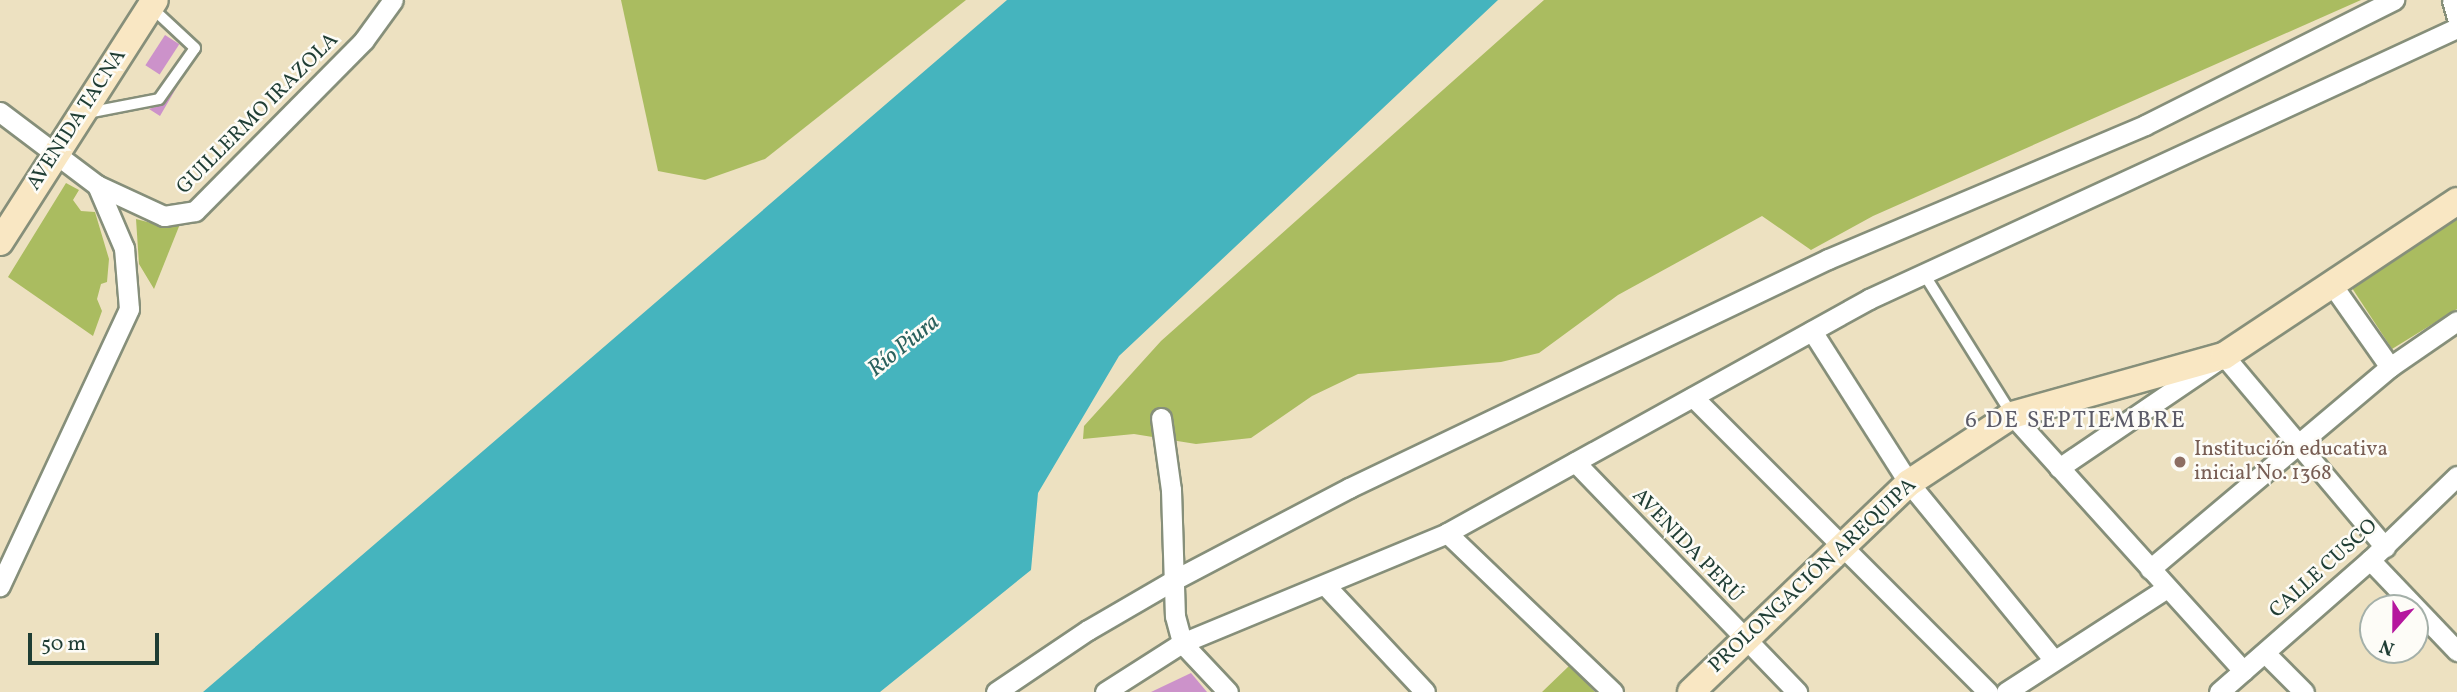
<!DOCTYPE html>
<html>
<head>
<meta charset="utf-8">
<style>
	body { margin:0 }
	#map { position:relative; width:2457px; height:692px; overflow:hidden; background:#ede1c1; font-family:Vollkorn,serif }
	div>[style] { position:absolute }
	.green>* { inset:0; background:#aabc60 }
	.water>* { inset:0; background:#45b4be }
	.building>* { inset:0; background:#cc92ca; transform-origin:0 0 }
	.roads { filter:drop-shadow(2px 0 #868f7a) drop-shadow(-2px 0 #868f7a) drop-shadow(0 2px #868f7a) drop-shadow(0 -2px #868f7a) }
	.lane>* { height:10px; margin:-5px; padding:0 5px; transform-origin:5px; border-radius:5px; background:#fff }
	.street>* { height:19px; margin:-9.5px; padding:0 9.5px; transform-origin:9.5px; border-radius:9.5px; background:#fff }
	.secondary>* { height:26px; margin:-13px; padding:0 13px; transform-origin:13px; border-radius:13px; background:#f9e7c3 }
	.dots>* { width:19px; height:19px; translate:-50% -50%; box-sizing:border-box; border:4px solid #fdfcf7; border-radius:50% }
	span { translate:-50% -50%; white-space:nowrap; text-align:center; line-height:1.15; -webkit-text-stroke:5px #fdfcf7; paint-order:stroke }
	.street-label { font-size:21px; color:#1f3d34 }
	.education-label { font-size:21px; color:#785e54 }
	.left { translate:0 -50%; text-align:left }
	.water-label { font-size:23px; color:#2a615d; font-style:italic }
	.neighbourhood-label { font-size:23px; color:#5c5b68; letter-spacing:2px }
	.north { position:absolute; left:2359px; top:594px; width:70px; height:70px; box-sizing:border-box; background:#fdfcf7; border:2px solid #a4b0a9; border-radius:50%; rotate:201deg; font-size:19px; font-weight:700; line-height:28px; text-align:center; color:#1f3d34 }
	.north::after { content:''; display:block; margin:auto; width:24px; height:32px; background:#b5179e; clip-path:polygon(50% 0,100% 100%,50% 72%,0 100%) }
	.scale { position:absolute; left:28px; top:633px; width:131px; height:32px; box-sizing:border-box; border:4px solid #1f3d34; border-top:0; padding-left:9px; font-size:21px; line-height:24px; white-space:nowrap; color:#1f3d34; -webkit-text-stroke:5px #fdfcf7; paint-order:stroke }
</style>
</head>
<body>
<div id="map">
	<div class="green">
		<i style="clip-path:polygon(621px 0,966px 0,765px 159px,705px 180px,658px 171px)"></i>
		<i style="clip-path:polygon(1544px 0,2361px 0,1873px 216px,1811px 250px,1762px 216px,1618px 295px,1539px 353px,1501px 362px,1358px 374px,1312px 396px,1251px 438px,1196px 444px,1134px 434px,1083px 439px,1084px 426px,1161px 341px)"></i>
		<i style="clip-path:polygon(66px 183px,79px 190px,73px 200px,81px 211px,95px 212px,109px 259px,107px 282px,101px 284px,97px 299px,102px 311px,93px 336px,8px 277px)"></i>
		<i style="clip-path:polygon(136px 219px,159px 225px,182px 219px,154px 289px,139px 264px)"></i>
		<i style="clip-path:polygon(2457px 219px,2457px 309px,2392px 349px,2352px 288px)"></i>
		<i style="clip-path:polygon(1569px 665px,1595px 692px,1542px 692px,1569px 666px)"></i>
	</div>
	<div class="water">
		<i style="clip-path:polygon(1007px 0,1498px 0,1119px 356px,1038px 493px,1031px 570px,880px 692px,203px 692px)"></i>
	</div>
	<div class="building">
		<i style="left:165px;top:35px;width:17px;height:36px;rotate:33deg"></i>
		<i style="clip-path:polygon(178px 85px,160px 116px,149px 109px,164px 104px)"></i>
		<i style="clip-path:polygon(1191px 673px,1207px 692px,1151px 692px)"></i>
	</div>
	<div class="roads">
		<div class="lane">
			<i style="left:87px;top:113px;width:73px;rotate:-11deg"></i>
			<i style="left:159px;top:99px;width:62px;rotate:-54.8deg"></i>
			<i style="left:195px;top:48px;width:60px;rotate:-137deg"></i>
			<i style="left:1924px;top:274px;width:166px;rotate:58deg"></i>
		</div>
		<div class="street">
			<i style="left:2452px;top:0;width:19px;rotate:74deg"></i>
			<i style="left:0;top:112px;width:121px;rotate:37deg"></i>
			<i style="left:97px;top:185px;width:69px;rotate:66.8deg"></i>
			<i style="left:124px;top:248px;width:61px;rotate:85.3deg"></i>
			<i style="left:129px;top:309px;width:306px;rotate:115deg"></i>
			<i style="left:97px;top:185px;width:74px;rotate:24.8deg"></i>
			<i style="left:164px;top:216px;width:31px;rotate:-9deg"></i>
			<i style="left:195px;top:211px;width:240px;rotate:-45.3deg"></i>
			<i style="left:364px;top:40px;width:49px;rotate:-54.1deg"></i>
			<i style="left:2333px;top:286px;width:99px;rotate:54.9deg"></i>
			<i style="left:1812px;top:331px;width:180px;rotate:57.5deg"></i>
			<i style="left:1909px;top:483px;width:227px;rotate:50.7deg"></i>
			<i style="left:1693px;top:397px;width:417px;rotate:45deg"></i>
			<i style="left:2012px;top:415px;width:345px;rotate:47.9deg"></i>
			<i style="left:1161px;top:418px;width:73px;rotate:82.1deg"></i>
			<i style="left:1171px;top:490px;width:126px;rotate:88.2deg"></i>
			<i style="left:1175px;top:616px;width:28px;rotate:75deg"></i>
			<i style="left:1182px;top:643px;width:67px;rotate:46.8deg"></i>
			<i style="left:1575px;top:462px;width:320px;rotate:46deg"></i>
			<i style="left:2059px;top:468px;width:199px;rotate:-34.2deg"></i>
			<i style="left:2224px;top:356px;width:250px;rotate:49.9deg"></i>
			<i style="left:1447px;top:533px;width:230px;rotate:43.8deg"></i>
			<i style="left:2370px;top:560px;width:126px;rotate:46.3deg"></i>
			<i style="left:2150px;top:569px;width:314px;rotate:-40.1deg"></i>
			<i style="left:2390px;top:367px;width:81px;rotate:-34.5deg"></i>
			<i style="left:1325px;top:585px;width:146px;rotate:46.9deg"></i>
			<i style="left:2265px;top:653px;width:55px;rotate:45deg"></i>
			<i style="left:996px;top:692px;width:111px;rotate:-34deg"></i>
			<i style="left:1088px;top:630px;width:99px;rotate:-30.2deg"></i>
			<i style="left:1174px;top:580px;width:198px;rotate:-27.7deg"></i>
			<i style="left:1349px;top:488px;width:531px;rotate:-25.55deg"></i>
			<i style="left:1828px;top:259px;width:344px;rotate:-22.9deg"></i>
			<i style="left:2145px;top:125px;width:279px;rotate:-26.7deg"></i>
			<i style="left:1105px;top:692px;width:91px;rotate:-32.5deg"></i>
			<i style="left:1182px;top:643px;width:287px;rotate:-22.5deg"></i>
			<i style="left:1447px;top:533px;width:483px;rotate:-29deg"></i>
			<i style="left:1869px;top:299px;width:647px;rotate:-24.74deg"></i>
			<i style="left:2006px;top:692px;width:192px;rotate:-32.9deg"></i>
			<i style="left:2219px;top:692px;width:201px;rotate:-41.2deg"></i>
			<i style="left:2370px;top:560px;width:121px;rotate:-44deg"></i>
		</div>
		<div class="secondary">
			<i style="left:0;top:242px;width:287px;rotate:-57.4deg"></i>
			<i style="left:1691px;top:692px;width:302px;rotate:-43.8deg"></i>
			<i style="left:1909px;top:483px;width:123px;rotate:-33.4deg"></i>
			<i style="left:2012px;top:415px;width:220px;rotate:-15.6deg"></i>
			<i style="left:2224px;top:356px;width:280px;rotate:-33.6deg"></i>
		</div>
	</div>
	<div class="dots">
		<i style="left:2180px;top:462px;background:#8d6e63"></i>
	</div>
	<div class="street-label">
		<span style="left:258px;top:114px;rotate:-45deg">GUILLERMO IRAZOLA</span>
		<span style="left:77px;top:120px;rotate:-57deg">AVENIDA TACNA</span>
		<span style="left:1687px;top:546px;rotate:46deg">AVENIDA PERÚ</span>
		<span style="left:2324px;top:569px;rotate:-42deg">CALLE CUSCO</span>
		<span style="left:1813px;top:576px;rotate:-43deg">PROLONGACIÓN AREQUIPA</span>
	</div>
	<div class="education-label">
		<span class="left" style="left:2194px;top:462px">Institución educativa<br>inicial No. 1368</span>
	</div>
	<div class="water-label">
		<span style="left:904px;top:346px;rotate:-39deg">Río Piura</span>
	</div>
	<div class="neighbourhood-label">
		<span style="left:2076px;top:421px">6 DE SEPTIEMBRE</span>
	</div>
	<div class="north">N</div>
	<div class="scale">50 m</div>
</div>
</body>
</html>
